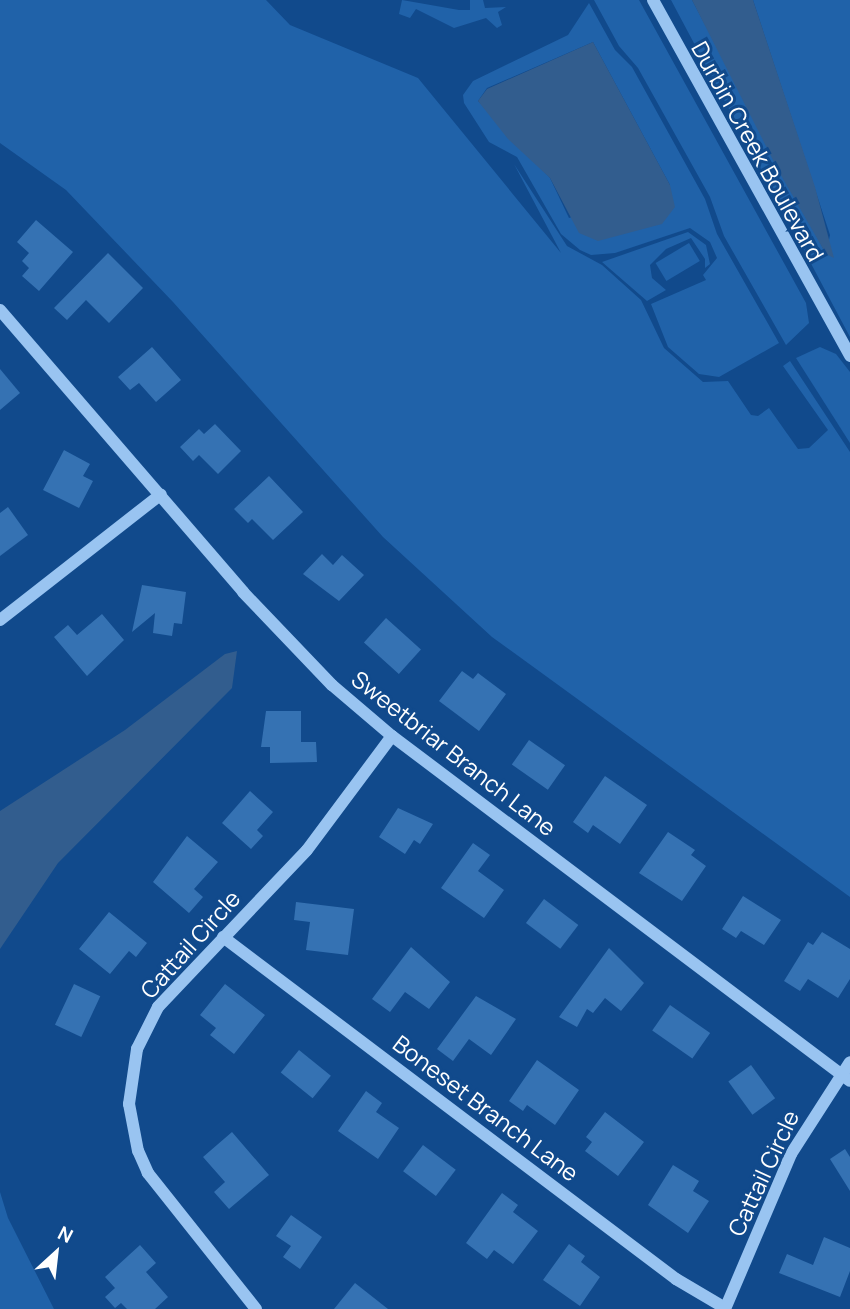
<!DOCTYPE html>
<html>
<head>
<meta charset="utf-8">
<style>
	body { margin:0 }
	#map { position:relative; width:850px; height:1309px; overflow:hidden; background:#114a8c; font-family:Manrope,sans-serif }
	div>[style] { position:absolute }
	.green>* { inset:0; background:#2062a9; transform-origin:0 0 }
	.water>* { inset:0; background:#325d8e }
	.building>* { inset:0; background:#3572b3; transform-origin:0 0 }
	.minor>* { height:12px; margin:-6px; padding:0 6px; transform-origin:6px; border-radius:6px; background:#99c4f1 }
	span { translate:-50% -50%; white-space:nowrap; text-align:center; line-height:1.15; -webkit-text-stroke:6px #114a8c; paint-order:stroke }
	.street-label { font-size:23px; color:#fff }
	.north { position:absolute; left:21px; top:1218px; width:70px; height:70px; -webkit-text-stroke:5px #114a8c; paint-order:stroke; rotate:27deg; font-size:19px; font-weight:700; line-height:28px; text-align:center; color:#fff }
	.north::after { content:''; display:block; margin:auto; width:24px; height:32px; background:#fff; clip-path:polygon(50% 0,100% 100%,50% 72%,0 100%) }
</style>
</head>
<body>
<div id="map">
	<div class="green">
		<i style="clip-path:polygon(0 0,266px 0,290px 25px,418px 78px,561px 253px,514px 164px,567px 246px,602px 265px,641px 300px,664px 348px,703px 382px,728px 381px,751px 415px,758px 416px,769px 408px,798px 449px,809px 448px,828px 430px,783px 366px,790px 361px,850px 452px,850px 897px,492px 637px,383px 537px,173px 302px,66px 190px,0 143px)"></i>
		<i style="clip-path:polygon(402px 0,459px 10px,470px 10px,470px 0,483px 0,485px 8px,506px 7px,498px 12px,502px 25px,497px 28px,486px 18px,454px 28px,416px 9px,410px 18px,399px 14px)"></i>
		<i style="clip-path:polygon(594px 0,639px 0,806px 303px,809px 323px,786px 345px,724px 236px,710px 197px,638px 68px,619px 46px)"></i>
		<i style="clip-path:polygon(671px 0,692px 0,826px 254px,830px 235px,753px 0,850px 0,850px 337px)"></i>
		<i style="clip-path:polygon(evenodd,589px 3px,615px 50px,632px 67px,705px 199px,717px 234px,779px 343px,719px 377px,699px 374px,668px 347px,651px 304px,706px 280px,703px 275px,717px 258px,710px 242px,690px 228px,615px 253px,591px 255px,580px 250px,561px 234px,517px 157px,489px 142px,464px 103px,463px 95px,473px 81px,568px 35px,589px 3px,593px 42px,670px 185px,569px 218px,550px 178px,478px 101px,487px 88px,593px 42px)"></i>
		<i style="clip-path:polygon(688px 232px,706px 245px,710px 264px,705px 268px,705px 259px,691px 238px,666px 249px,650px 265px,652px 278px,666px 290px,647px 301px,602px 262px)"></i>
		<i style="left:689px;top:243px;width:21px;height:39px;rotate:59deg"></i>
		<i style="clip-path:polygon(820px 347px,836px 354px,850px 372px,850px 443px,796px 358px)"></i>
		<i style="clip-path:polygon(0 1192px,8px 1218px,54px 1309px,0 1309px)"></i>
	</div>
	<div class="water">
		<i style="clip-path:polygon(692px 0,753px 0,815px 187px,834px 258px,826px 254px,778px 170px)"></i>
		<i style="clip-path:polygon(593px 42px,670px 185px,675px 207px,662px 224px,598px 241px,579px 233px,550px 178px,508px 139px,478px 101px,487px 89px)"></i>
		<i style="clip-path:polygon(237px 651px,232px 688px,58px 863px,0 949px,0 811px,125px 730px,225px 654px)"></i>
	</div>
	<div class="building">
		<i style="clip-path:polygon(36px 220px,73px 252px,39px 291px,22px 276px,29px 268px,22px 261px,29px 253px,17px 242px)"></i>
		<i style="clip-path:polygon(108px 253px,143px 288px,109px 323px,86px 300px,67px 320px,54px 308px)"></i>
		<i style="clip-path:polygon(152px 347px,181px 380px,156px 402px,139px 383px,130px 390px,118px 377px)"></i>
		<i style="clip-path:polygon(0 369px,20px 393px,0 410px)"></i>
		<i style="clip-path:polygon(215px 424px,241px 451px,218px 474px,199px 455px,193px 461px,180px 447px,199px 429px,204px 434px)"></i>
		<i style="clip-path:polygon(64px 450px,90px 464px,83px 476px,93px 481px,79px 508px,43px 490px)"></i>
		<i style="clip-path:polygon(269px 476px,303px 512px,273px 540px,252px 519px,248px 523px,234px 509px)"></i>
		<i style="clip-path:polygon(8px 507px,28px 535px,0 556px,0 513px)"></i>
		<i style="clip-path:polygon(322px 554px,333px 565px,342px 555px,364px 575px,339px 601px,303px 574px)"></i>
		<i style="clip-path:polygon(142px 585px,186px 592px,182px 624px,174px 623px,172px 636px,153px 633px,155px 613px,132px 632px)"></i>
		<i style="clip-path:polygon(102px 614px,124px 640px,87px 676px,54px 637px,68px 625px,77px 635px)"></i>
		<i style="left:386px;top:618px;width:47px;height:33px;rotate:42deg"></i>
		<i style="clip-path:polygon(462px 671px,473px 679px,478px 673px,506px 694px,479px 731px,439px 701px)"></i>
		<i style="clip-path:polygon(266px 711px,301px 711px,301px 742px,316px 742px,317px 762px,270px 763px,270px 747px,261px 747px)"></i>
		<i style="left:529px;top:740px;width:44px;height:30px;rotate:35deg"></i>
		<i style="clip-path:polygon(605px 776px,647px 805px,620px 844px,593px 825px,588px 833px,573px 822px)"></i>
		<i style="clip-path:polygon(250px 791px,273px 812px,257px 830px,263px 836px,251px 849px,222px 823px)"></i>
		<i style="clip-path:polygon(398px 808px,433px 824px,420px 844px,414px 840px,405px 854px,379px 837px)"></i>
		<i style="clip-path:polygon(668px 832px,695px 850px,691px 855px,706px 866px,682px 901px,639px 873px)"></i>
		<i style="clip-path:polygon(187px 836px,218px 862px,194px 889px,203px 897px,189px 913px,153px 882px)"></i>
		<i style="clip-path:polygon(473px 843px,490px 855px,478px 871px,504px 890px,484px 918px,441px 888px)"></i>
		<i style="clip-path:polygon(743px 896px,781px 920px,764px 945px,741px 931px,736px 938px,722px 929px)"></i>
		<i style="left:544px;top:899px;width:43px;height:30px;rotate:37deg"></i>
		<i style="clip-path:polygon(296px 902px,354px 909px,348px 955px,306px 950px,310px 922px,294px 920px)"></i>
		<i style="clip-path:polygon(109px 912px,147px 943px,136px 957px,129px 951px,110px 974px,79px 949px)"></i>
		<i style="clip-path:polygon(822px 932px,850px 949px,850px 979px,838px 998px,808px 979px,800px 991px,784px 981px,808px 942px,813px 945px)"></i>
		<i style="clip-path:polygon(411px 947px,450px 982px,429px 1009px,405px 992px,390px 1012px,372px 999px)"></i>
		<i style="clip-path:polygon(609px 948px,644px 983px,621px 1011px,605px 998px,593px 1013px,587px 1009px,577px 1027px,559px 1017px)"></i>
		<i style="left:74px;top:984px;width:29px;height:45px;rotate:25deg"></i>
		<i style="clip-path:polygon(225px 984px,265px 1015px,234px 1054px,210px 1035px,216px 1028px,200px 1015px)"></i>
		<i style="clip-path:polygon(476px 996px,516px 1019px,491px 1055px,469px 1039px,453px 1061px,437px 1049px)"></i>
		<i style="left:670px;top:1005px;width:49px;height:31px;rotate:35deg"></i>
		<i style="left:299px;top:1050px;width:41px;height:29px;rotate:39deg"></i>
		<i style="clip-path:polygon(537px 1060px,579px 1090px,555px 1125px,527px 1105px,523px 1111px,509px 1101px)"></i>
		<i style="left:751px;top:1065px;width:41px;height:28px;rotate:54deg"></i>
		<i style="clip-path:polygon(366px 1091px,382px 1103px,376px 1112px,399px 1128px,378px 1159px,338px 1131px)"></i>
		<i style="clip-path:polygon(605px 1112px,644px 1142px,618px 1176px,585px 1151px,592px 1142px,586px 1137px)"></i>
		<i style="clip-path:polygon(232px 1132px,269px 1175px,229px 1209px,214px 1192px,225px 1182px,203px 1157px)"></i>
		<i style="left:423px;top:1145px;width:41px;height:33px;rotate:37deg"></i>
		<i style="clip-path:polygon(845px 1149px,850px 1157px,850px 1191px,830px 1159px)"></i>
		<i style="clip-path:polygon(673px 1165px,699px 1181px,693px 1191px,709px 1201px,688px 1233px,648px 1205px)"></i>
		<i style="clip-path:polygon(502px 1193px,518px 1205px,513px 1212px,538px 1231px,513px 1264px,494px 1250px,487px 1259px,466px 1243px)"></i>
		<i style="clip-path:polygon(291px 1215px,322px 1237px,300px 1269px,283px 1257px,291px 1246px,276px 1236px)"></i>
		<i style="clip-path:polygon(824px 1237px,850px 1248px,850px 1271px,840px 1297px,779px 1273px,787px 1254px,813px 1265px)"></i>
		<i style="clip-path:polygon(569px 1244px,585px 1256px,581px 1262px,600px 1277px,580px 1306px,543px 1280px)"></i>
		<i style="clip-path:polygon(140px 1245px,156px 1263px,146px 1272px,168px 1297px,155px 1309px,127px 1309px,121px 1303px,115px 1308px,105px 1297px,115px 1288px,105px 1277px)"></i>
		<i style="clip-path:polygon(355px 1283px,388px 1309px,334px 1309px)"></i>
	</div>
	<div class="minor">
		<i style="left:653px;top:0;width:407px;rotate:61deg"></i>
		<i style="left:0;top:310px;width:372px;rotate:49.2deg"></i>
		<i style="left:243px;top:592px;width:129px;rotate:46.3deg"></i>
		<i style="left:332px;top:685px;width:79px;rotate:40.4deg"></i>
		<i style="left:392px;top:736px;width:573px;rotate:36.99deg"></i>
		<i style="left:0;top:620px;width:204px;rotate:-38deg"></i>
		<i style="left:223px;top:937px;width:568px;rotate:37.05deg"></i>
		<i style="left:676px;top:1279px;width:57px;rotate:30.6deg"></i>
		<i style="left:256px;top:1309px;width:174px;rotate:-128.5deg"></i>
		<i style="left:148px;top:1173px;width:24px;rotate:-114deg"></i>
		<i style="left:138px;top:1151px;width:48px;rotate:-100.8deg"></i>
		<i style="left:129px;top:1104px;width:56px;rotate:-81.7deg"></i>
		<i style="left:137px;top:1049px;width:47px;rotate:-63.4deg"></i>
		<i style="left:158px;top:1007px;width:216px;rotate:-46.5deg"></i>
		<i style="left:307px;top:850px;width:142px;rotate:-53.3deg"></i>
		<i style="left:725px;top:1309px;width:168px;rotate:-66.9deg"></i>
		<i style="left:791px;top:1154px;width:109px;rotate:-57.3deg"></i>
	</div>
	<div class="street-label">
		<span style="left:758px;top:151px;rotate:61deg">Durbin Creek Boulevard</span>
		<span style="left:454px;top:753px;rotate:38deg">Sweetbriar Branch Lane</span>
		<span style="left:190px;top:944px;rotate:-48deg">Cattail Circle</span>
		<span style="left:486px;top:1108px;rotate:37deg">Boneset Branch Lane</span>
		<span style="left:763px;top:1173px;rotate:-65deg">Cattail Circle</span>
	</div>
	<div class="north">N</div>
</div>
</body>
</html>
